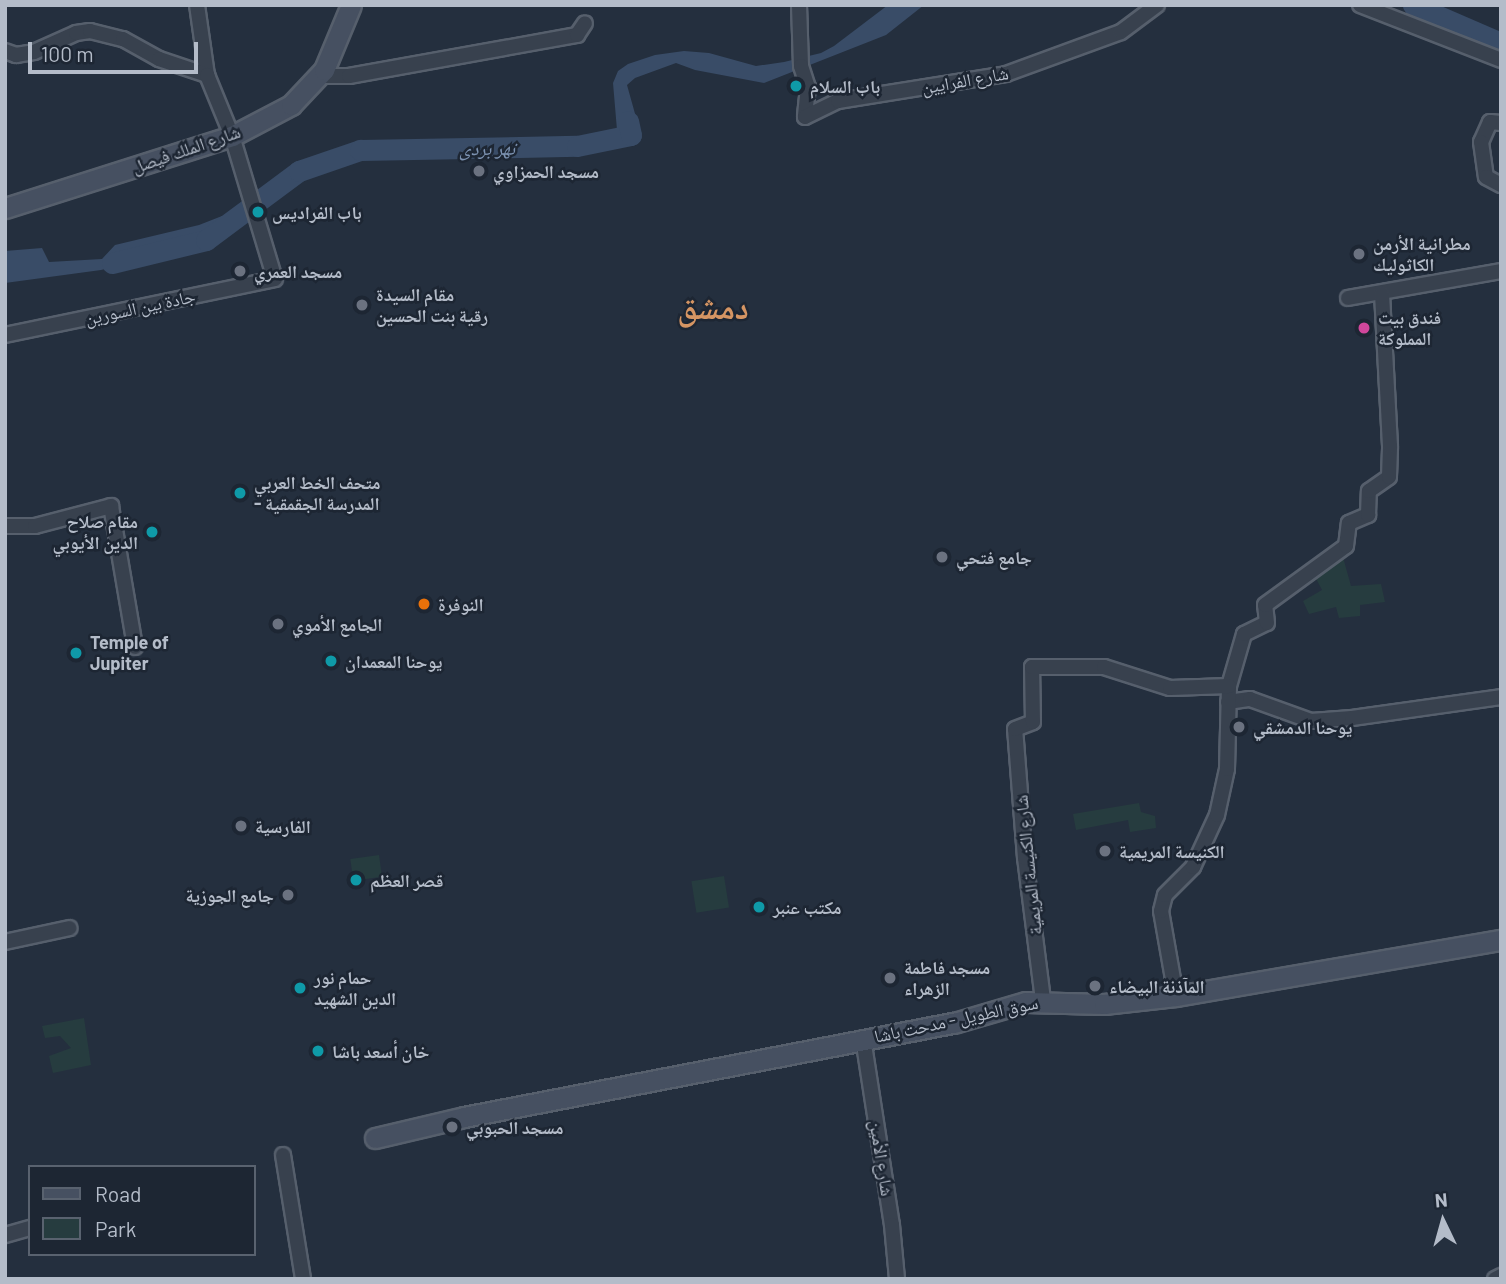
<!DOCTYPE html>
<html>
<head>
<meta charset="utf-8">
<style>
	body { margin:0 }
	#map { position:relative; width:1506px; height:1284px; overflow:hidden; background:#242f3e; font-family:Barlow,"Noto Naskh Arabic",sans-serif }
	div>[style] { position:absolute }
	.green>* { inset:0; background:#263c3f; transform-origin:0 0 }
	.water>* { inset:0; background:#394c67 }
	.river>* { height:21px; margin:-10.5px; padding:0 10.5px; transform-origin:10.5px; border-radius:10.5px; background:#394c67 }
	.roads { filter:drop-shadow(2px 0 #565f6c) drop-shadow(-2px 0 #565f6c) drop-shadow(0 2px #565f6c) drop-shadow(0 -2px #565f6c) }
	.street>* { height:14px; margin:-7px; padding:0 7px; transform-origin:7px; border-radius:7px; background:#38414e }
	.secondary>* { height:19px; margin:-9.5px; padding:0 9.5px; transform-origin:9.5px; border-radius:9.5px; background:#465061 }
	.dots>* { width:19px; height:19px; translate:-50% -50%; box-sizing:border-box; border:4px solid #1d2633; border-radius:50% }
	span { translate:-50% -50%; white-space:nowrap; text-align:center; line-height:1.15; -webkit-text-stroke:5px #1d2633; paint-order:stroke }
	.street-label { font-size:18px; color:#b4bcc9 }
	.poi-label { font-size:18px; color:#b4bcc9; font-weight:700 }
	.left { translate:0 -50%; text-align:left }
	.right { translate:-100% -50%; text-align:right }
	.water-label { font-size:19px; color:#7c92b1; font-style:italic }
	.town-label { font-size:32px; color:#d59563; font-weight:700 }
	.frame { position:absolute; inset:0; border:7px solid #b4bcc9; pointer-events:none }
	.legend { position:absolute; left:28px; top:1165px; width:228px; height:91px; box-sizing:border-box; background:#1d2633; border:2px solid #59626f; margin:0; padding:9px 12px; list-style:none; font-size:21px; color:#b4bcc9 }
	.legend li { display:flex; align-items:center; gap:14px; height:35px }
	.legend b { width:35px; border:2px solid #59626f }
	.north { position:absolute; left:1408px; top:1186px; width:70px; height:70px; -webkit-text-stroke:5px #1d2633; paint-order:stroke; rotate:355deg; font-size:19px; font-weight:700; line-height:28px; text-align:center; color:#b4bcc9 }
	.north::after { content:''; display:block; margin:auto; width:24px; height:32px; background:#b4bcc9; clip-path:polygon(50% 0,100% 100%,50% 72%,0 100%) }
	.scale { position:absolute; left:28px; top:42px; width:170px; height:32px; box-sizing:border-box; border:4px solid #b4bcc9; border-top:0; padding-left:9px; font-size:21px; line-height:24px; white-space:nowrap; color:#b4bcc9; -webkit-text-stroke:5px #1d2633; paint-order:stroke }
</style>
</head>
<body>
<div id="map">
	<div class="green">
		<i style="clip-path:polygon(1341px 550px,1351px 586px,1381px 584px,1385px 602px,1360px 605px,1360px 616px,1339px 618px,1336px 607px,1309px 614px,1303px 601px,1322px 590px,1312px 571px)"></i>
		<i style="clip-path:polygon(1139px 803px,1141px 812px,1155px 816px,1156px 828px,1130px 832px,1128px 820px,1076px 830px,1073px 814px)"></i>
		<i style="left:379px;top:855px;width:22px;height:29px;rotate:82deg"></i>
		<i style="left:724px;top:876px;width:32px;height:33px;rotate:81deg"></i>
		<i style="clip-path:polygon(84px 1018px,91px 1065px,53px 1073px,49px 1056px,71px 1048px,60px 1036px,45px 1038px,42px 1026px)"></i>
	</div>
	<div class="water">
		<i style="clip-path:polygon(888px 5px,924px 5px,886px 35px,764px 83px,695px 70px,676px 63px,635px 78px,627px 85px,639px 128px,631px 135px,608px 139px,617px 130px,613px 83px,618px 71px,628px 64px,655px 55px,684px 51px,709px 53px,756px 66px,784px 62px,821px 53px,834px 46px)"></i>
		<i style="clip-path:polygon(222px 216px,231px 222px,206px 240px,139px 256px,129px 263px,101px 270px,5px 283px,5px 251px,42px 248px,49px 262px,102px 259px,115px 245px,199px 225px)"></i>
	</div>
	<div class="river">
		<i style="left:1413px;top:5px;width:96px;rotate:23.4deg"></i>
		<i style="left:112px;top:263px;width:97px;rotate:-13.7deg"></i>
		<i style="left:206px;top:240px;width:116px;rotate:-36.6deg"></i>
		<i style="left:299px;top:171px;width:65px;rotate:-19deg"></i>
		<i style="left:360px;top:150px;width:217px;rotate:-1.1deg"></i>
		<i style="left:577px;top:146px;width:55px;rotate:-11.5deg"></i>
		<i style="left:631px;top:135px;width:14px;rotate:-102deg"></i>
	</div>
	<div class="roads">
		<div class="street">
			<i style="left:197px;top:5px;width:71px;rotate:81.9deg"></i>
			<i style="left:799px;top:5px;width:61px;rotate:88.1deg"></i>
			<i style="left:801px;top:66px;width:22px;rotate:72deg"></i>
			<i style="left:808px;top:87px;width:30px;rotate:96deg"></i>
			<i style="left:1360px;top:5px;width:151px;rotate:21.3deg"></i>
			<i style="left:5px;top:51px;width:12px;rotate:20deg"></i>
			<i style="left:16px;top:55px;width:18px;rotate:-9deg"></i>
			<i style="left:34px;top:52px;width:46px;rotate:-24.3deg"></i>
			<i style="left:76px;top:33px;width:14px;rotate:-8deg"></i>
			<i style="left:90px;top:31px;width:34px;rotate:14deg"></i>
			<i style="left:123px;top:39px;width:41px;rotate:29.1deg"></i>
			<i style="left:159px;top:59px;width:51px;rotate:18.4deg"></i>
			<i style="left:207px;top:75px;width:66px;rotate:67.7deg"></i>
			<i style="left:232px;top:136px;width:149px;rotate:73.3deg"></i>
			<i style="left:275px;top:279px;width:276px;rotate:168.3deg"></i>
			<i style="left:318px;top:76px;width:31px"></i>
			<i style="left:349px;top:76px;width:232px;rotate:-10.2deg"></i>
			<i style="left:577px;top:35px;width:14px;rotate:-56deg"></i>
			<i style="left:805px;top:117px;width:37px;rotate:-26deg"></i>
			<i style="left:838px;top:101px;width:170px;rotate:-9.1deg"></i>
			<i style="left:1006px;top:74px;width:122px;rotate:-20.1deg"></i>
			<i style="left:1121px;top:32px;width:45px;rotate:-36.9deg"></i>
			<i style="left:1501px;top:123px;width:11px;rotate:-175deg"></i>
			<i style="left:1490px;top:122px;width:22px;rotate:114deg"></i>
			<i style="left:1481px;top:142px;width:35px;rotate:82deg"></i>
			<i style="left:1486px;top:177px;width:17px;rotate:28deg"></i>
			<i style="left:1348px;top:298px;width:155px;rotate:-10deg"></i>
			<i style="left:5px;top:526px;width:30px"></i>
			<i style="left:35px;top:526px;width:79px;rotate:-14.7deg"></i>
			<i style="left:111px;top:506px;width:143px;rotate:80.3deg"></i>
			<i style="left:1228px;top:702px;width:22px;rotate:-8deg"></i>
			<i style="left:1250px;top:699px;width:65px;rotate:19.8deg"></i>
			<i style="left:1311px;top:721px;width:41px;rotate:-4.2deg"></i>
			<i style="left:1352px;top:718px;width:150px;rotate:-8deg"></i>
			<i style="left:5px;top:942px;width:66px;rotate:-12.2deg"></i>
			<i style="left:1176px;top:996px;width:86px;rotate:-100deg"></i>
			<i style="left:1161px;top:911px;width:16px;rotate:-76deg"></i>
			<i style="left:1165px;top:895px;width:40px;rotate:-45deg"></i>
			<i style="left:1193px;top:867px;width:57px;rotate:-65.2deg"></i>
			<i style="left:1217px;top:815px;width:47px;rotate:-77.7deg"></i>
			<i style="left:1227px;top:769px;width:83px;rotate:-88.6deg"></i>
			<i style="left:1229px;top:686px;width:54px;rotate:-73.9deg"></i>
			<i style="left:1244px;top:634px;width:25px;rotate:-26deg"></i>
			<i style="left:1267px;top:623px;width:18px;rotate:-96deg"></i>
			<i style="left:1265px;top:605px;width:100px;rotate:-36.1deg"></i>
			<i style="left:1346px;top:546px;width:23px;rotate:-83deg"></i>
			<i style="left:1349px;top:523px;width:21px;rotate:-23deg"></i>
			<i style="left:1368px;top:515px;width:24px;rotate:-88deg"></i>
			<i style="left:1369px;top:491px;width:24px;rotate:-35deg"></i>
			<i style="left:1389px;top:477px;width:31px;rotate:-88deg"></i>
			<i style="left:1390px;top:446px;width:153px;rotate:-93deg"></i>
			<i style="left:1043px;top:1000px;width:143px;rotate:-97.2deg"></i>
			<i style="left:1025px;top:858px;width:129px;rotate:-94.4deg"></i>
			<i style="left:1015px;top:729px;width:19px;rotate:-21deg"></i>
			<i style="left:1033px;top:722px;width:55px;rotate:-91deg"></i>
			<i style="left:1032px;top:667px;width:72px"></i>
			<i style="left:1104px;top:667px;width:69px;rotate:17.7deg"></i>
			<i style="left:1170px;top:688px;width:59px;rotate:-1.9deg"></i>
			<i style="left:863px;top:1038px;width:189px;rotate:81.2deg"></i>
			<i style="left:892px;top:1225px;width:54px;rotate:84.7deg"></i>
			<i style="left:283px;top:1155px;width:126px;rotate:80.8deg"></i>
			<i style="left:5px;top:1235px;width:26px;rotate:-16deg"></i>
			<i style="left:1495px;top:1279px;width:7px;rotate:-27deg"></i>
		</div>
		<div class="secondary">
			<i style="left:5px;top:208px;width:238px;rotate:-17.6deg"></i>
			<i style="left:232px;top:136px;width:67px;rotate:-27.7deg"></i>
			<i style="left:291px;top:105px;width:48px;rotate:-46.7deg"></i>
			<i style="left:324px;top:70px;width:70px;rotate:-67.4deg"></i>
			<i style="left:375px;top:1138px;width:91px;rotate:-13.3deg"></i>
			<i style="left:464px;top:1117px;width:499px;rotate:-10.9deg"></i>
			<i style="left:954px;top:1023px;width:75px;rotate:-16.3deg"></i>
			<i style="left:1026px;top:1002px;width:78px;rotate:1.5deg"></i>
			<i style="left:1104px;top:1004px;width:72px;rotate:-6.3deg"></i>
			<i style="left:1176px;top:996px;width:330px;rotate:-9.8deg"></i>
		</div>
	</div>
	<div class="dots">
		<i style="left:796px;top:86px;background:#0f9aa8"></i>
		<i style="left:479px;top:171px;background:#6b7280"></i>
		<i style="left:258px;top:212px;background:#0f9aa8"></i>
		<i style="left:1359px;top:254px;background:#6b7280"></i>
		<i style="left:240px;top:271px;background:#6b7280"></i>
		<i style="left:362px;top:305px;background:#6b7280"></i>
		<i style="left:1364px;top:328px;background:#d1479c"></i>
		<i style="left:240px;top:493px;background:#0f9aa8"></i>
		<i style="left:152px;top:532px;background:#0f9aa8"></i>
		<i style="left:942px;top:557px;background:#6b7280"></i>
		<i style="left:424px;top:604px;background:#e8710a"></i>
		<i style="left:278px;top:624px;background:#6b7280"></i>
		<i style="left:76px;top:653px;background:#0f9aa8"></i>
		<i style="left:331px;top:661px;background:#0f9aa8"></i>
		<i style="left:1239px;top:727px;background:#6b7280"></i>
		<i style="left:241px;top:826px;background:#6b7280"></i>
		<i style="left:1105px;top:851px;background:#6b7280"></i>
		<i style="left:356px;top:880px;background:#0f9aa8"></i>
		<i style="left:288px;top:895px;background:#6b7280"></i>
		<i style="left:759px;top:907px;background:#0f9aa8"></i>
		<i style="left:890px;top:978px;background:#6b7280"></i>
		<i style="left:1095px;top:986px;background:#6b7280"></i>
		<i style="left:300px;top:988px;background:#0f9aa8"></i>
		<i style="left:318px;top:1051px;background:#0f9aa8"></i>
		<i style="left:452px;top:1127px;background:#6b7280"></i>
	</div>
	<div class="street-label">
		<span style="left:965px;top:80px;rotate:-10deg">شارع الفرايين</span>
		<span style="left:186px;top:149px;rotate:-19deg">شارع الملك فيصل</span>
		<span style="left:140px;top:307px;rotate:-12deg">جادة بين السورين</span>
		<span style="left:1028px;top:865px;rotate:-96deg">شارع الكنيسة المريمية</span>
		<span style="left:956px;top:1019px;rotate:-12deg">سوق الطويل - مدحت باشا</span>
		<span style="left:882px;top:1158px;rotate:81deg">شارع الأمين</span>
	</div>
	<div class="poi-label">
		<span class="left" style="left:810px;top:86px">باب السلام</span>
		<span class="left" style="left:493px;top:171px">مسجد الحمزاوي</span>
		<span class="left" style="left:272px;top:212px">باب الفراديس</span>
		<span class="left" style="left:1373px;top:254px">مطرانية الأرمن<br>الكاثوليك</span>
		<span class="left" style="left:254px;top:271px">مسجد العمري</span>
		<span class="left" style="left:376px;top:305px">مقام السيدة<br>رقية بنت الحسين</span>
		<span class="left" style="left:1378px;top:328px">فندق بيت<br>المملوكة</span>
		<span class="left" style="left:254px;top:493px">متحف الخط العربي<br>- المدرسة الجقمقية</span>
		<span class="right" style="left:138px;top:532px">مقام صلاح<br>الدين الأيوبي</span>
		<span class="left" style="left:956px;top:557px">جامع فتحي</span>
		<span class="left" style="left:438px;top:604px">النوفرة</span>
		<span class="left" style="left:292px;top:624px">الجامع الأموي</span>
		<span class="left" style="left:90px;top:653px">Temple of<br>Jupiter</span>
		<span class="left" style="left:345px;top:661px">يوحنا المعمدان</span>
		<span class="left" style="left:1253px;top:727px">يوحنا الدمشقي</span>
		<span class="left" style="left:255px;top:826px">الفارسية</span>
		<span class="left" style="left:1119px;top:851px">الكنيسة المريمية</span>
		<span class="left" style="left:370px;top:880px">قصر العظم</span>
		<span class="right" style="left:274px;top:895px">جامع الجوزية</span>
		<span class="left" style="left:773px;top:907px">مكتب عنبر</span>
		<span class="left" style="left:904px;top:978px">مسجد فاطمة<br>الزهراء</span>
		<span class="left" style="left:314px;top:988px">حمام نور<br>الدين الشهيد</span>
		<span class="left" style="left:1109px;top:986px">المآذنة البيضاء</span>
		<span class="left" style="left:332px;top:1051px">خان أسعد باشا</span>
		<span class="left" style="left:466px;top:1127px">مسجد الحبوبي</span>
	</div>
	<div class="water-label">
		<span style="left:487px;top:148px;rotate:-1deg">نهر بردى</span>
	</div>
	<div class="town-label">
		<span style="left:713px;top:306px">دمشق</span>
	</div>
	<div class="frame"></div>
	<ul class="legend">
	<li><b style="height:9px;background:#465061"></b>Road</li>
	<li><b style="height:19px;background:#263c3f"></b>Park</li>
	</ul>
	<div class="north">N</div>
	<div class="scale">100 m</div>
</div>
</body>
</html>
